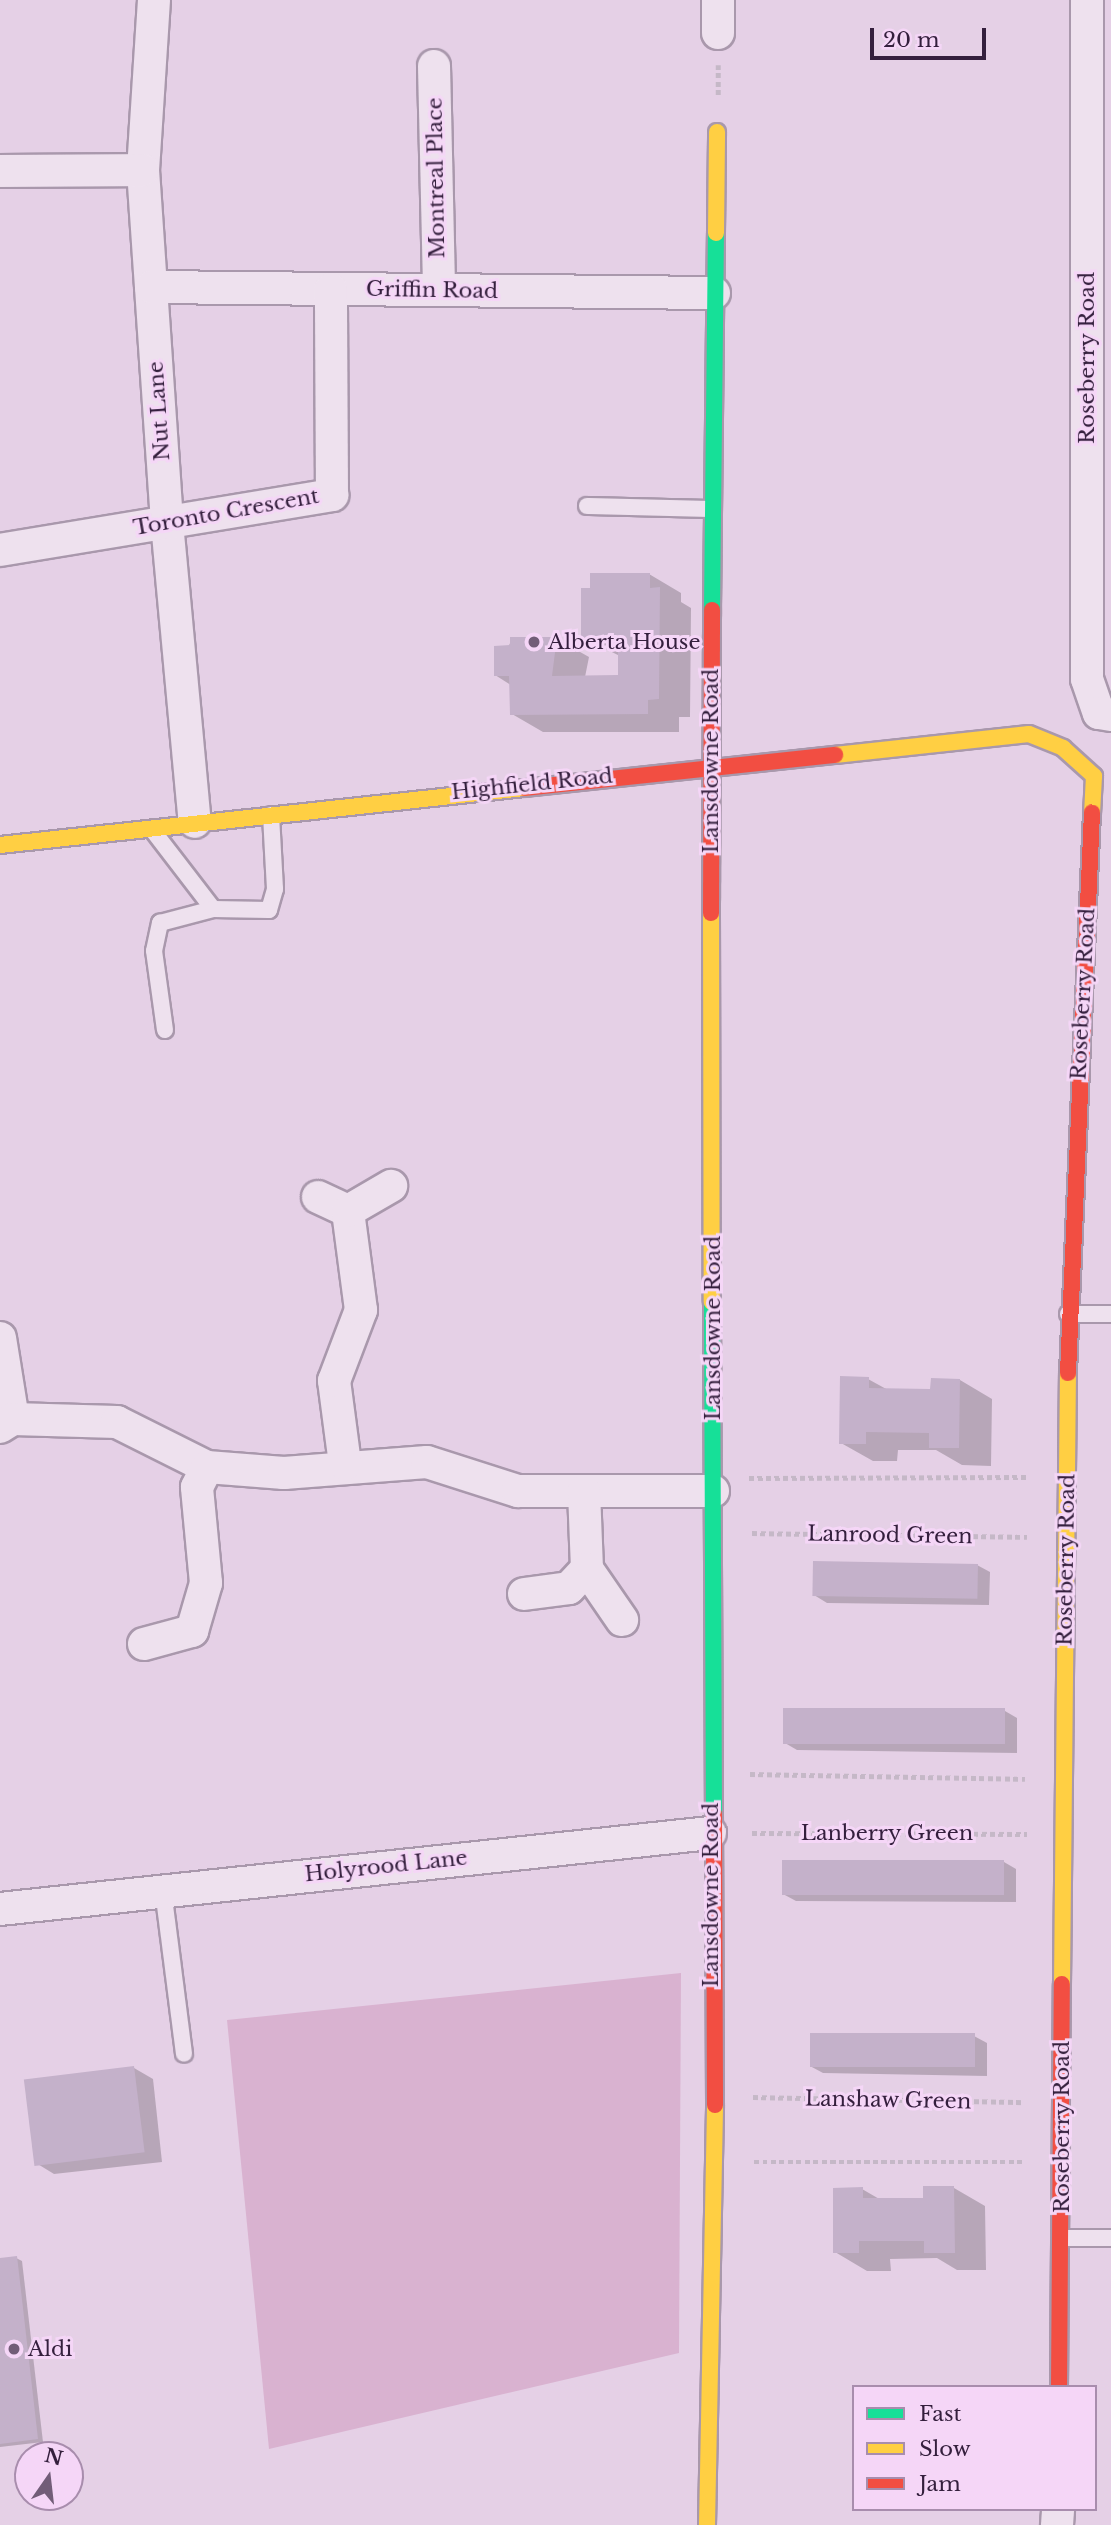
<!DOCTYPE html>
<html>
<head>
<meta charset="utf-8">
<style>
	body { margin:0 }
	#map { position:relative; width:1111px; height:2525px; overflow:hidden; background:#e5d0e6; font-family:"Libre Baskerville",serif }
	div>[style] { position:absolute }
	.green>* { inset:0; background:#d9b2d0 }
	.shadow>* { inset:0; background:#0003 }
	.building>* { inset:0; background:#c4b1ca; transform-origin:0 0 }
	.path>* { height:4.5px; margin-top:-2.25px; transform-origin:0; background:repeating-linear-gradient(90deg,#c5b8c7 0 5px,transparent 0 8.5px) }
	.roads { filter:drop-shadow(2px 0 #a998ac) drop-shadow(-2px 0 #a998ac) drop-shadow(0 2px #a998ac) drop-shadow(0 -2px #a998ac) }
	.lane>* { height:16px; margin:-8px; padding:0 8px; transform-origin:8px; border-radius:8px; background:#eee1ee }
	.street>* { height:32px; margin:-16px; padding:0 16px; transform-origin:16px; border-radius:16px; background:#eee1ee }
	.fast>* { height:16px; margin:-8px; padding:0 8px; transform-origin:8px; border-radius:8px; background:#16e098 }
	.slow>* { height:16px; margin:-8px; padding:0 8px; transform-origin:8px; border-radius:8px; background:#ffcf43 }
	.jam>* { height:16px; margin:-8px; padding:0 8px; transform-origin:8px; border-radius:8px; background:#f24e42 }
	.dots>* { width:19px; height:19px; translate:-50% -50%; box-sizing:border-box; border:4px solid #f5d6f7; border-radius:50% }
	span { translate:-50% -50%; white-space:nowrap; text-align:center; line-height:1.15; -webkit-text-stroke:6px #f5d6f7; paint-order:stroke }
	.street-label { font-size:21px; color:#341f3d }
	.poi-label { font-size:21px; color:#341f3d }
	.left { translate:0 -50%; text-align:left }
	.legend { position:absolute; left:852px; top:2385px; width:245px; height:126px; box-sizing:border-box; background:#f5d6f7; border:2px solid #a88dad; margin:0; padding:9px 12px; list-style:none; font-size:21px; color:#341f3d }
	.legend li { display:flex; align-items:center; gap:14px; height:35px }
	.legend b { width:35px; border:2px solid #a88dad }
	.north { position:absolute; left:14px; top:2441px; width:70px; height:70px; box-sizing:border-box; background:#f5d6f7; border:2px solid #a88dad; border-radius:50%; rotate:14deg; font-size:19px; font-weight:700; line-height:28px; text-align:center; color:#341f3d }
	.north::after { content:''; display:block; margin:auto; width:24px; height:32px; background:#725d78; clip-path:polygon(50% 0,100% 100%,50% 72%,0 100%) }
	.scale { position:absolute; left:870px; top:28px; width:116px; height:32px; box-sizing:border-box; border:4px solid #341f3d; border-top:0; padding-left:9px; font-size:21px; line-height:24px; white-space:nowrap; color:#341f3d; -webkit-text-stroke:5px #f5d6f7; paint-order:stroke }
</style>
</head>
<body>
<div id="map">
	<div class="green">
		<i style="clip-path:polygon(681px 1973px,679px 2353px,269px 2449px,227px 2020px)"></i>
	</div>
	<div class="shadow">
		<i style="clip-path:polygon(649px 574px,681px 593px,681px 602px,691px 608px,690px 717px,679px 717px,679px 732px,543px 732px,512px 714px,511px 685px,495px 675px,512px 639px,557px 639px,589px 657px,585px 677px,620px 677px,620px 656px,583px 638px)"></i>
		<i style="clip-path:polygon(868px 1379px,888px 1390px,932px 1391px,960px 1380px,992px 1399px,991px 1466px,962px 1465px,936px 1450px,898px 1450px,897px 1461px,873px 1461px,841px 1443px)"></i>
		<i style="clip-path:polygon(977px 1565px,990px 1572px,989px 1605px,827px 1603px,814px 1595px)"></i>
		<i style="clip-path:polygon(1005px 1711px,1017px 1718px,1017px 1753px,797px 1750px,785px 1743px)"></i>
		<i style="clip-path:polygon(1004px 1862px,1016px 1869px,1016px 1902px,796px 1901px,783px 1894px)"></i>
		<i style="clip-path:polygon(974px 2036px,987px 2043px,987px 2076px,823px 2073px,810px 2066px)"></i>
		<i style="clip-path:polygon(134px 2068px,153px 2079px,162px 2162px,54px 2174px,36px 2163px)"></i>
		<i style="clip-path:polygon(954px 2188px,985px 2206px,986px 2270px,957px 2270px,937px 2258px,890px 2259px,891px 2271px,867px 2271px,835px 2252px,862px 2189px,881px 2200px,925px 2200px)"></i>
		<i style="clip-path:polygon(16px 2258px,22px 2261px,43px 2442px,0 2447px,0 2260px)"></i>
	</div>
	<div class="building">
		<i style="clip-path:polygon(590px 573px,650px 573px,650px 588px,660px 587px,659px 699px,648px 700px,648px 714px,510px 715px,509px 676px,494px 676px,494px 646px,510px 645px,510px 637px,557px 637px,552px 676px,618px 675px,618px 638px,581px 639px,581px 588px,590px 588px)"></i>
		<i style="clip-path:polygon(840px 1376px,869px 1377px,869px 1388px,930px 1389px,931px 1378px,960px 1379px,959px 1448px,929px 1448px,929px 1433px,866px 1432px,866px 1444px,839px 1444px)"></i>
		<i style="left:813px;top:1561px;width:165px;height:35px;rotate:1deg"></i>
		<i style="left:783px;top:1708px;width:222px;height:36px"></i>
		<i style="left:782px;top:1860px;width:222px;height:35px"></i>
		<i style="left:810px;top:2033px;width:165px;height:34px"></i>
		<i style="left:134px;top:2066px;width:87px;height:111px;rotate:83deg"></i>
		<i style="clip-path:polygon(923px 2186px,954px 2186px,955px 2253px,924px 2253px,924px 2241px,859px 2241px,859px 2253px,833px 2253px,833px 2188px,863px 2187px,863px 2198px,923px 2198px)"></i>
		<i style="clip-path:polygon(17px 2256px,38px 2439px,0 2444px,0 2258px)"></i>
	</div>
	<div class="path">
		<i style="left:718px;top:95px;width:30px;rotate:-90deg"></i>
		<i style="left:749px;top:1478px;width:279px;rotate:-0.2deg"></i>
		<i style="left:752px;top:1533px;width:275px;rotate:0.8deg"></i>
		<i style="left:750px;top:1774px;width:275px;rotate:1deg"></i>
		<i style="left:752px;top:1833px;width:275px;rotate:0.2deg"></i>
		<i style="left:753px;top:2097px;width:271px;rotate:1.1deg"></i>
		<i style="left:754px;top:2162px;width:268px"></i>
	</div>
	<div class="roads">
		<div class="lane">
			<i style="left:587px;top:506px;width:125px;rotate:1.4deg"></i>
			<i style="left:154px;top:832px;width:97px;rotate:52.5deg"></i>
			<i style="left:165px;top:1030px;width:80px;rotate:-97.9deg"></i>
			<i style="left:154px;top:951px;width:29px;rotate:-78deg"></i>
			<i style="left:160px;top:923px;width:55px;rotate:-14.8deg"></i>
			<i style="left:213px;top:909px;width:56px;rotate:1deg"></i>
			<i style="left:269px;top:910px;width:22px;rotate:-74deg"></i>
			<i style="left:275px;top:889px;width:74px;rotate:-93.1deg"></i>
			<i style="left:1068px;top:1314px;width:43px"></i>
			<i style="left:163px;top:1890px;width:165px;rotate:82.7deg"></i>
			<i style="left:1062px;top:2238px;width:49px"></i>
		</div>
		<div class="street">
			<i style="left:154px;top:0;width:170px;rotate:93.7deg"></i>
			<i style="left:143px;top:170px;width:354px;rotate:86.1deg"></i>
			<i style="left:167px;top:523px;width:300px;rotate:84.7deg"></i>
			<i style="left:718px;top:0;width:33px;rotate:90deg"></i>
			<i style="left:1087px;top:0;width:679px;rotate:90deg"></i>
			<i style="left:1087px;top:679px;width:36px;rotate:71deg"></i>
			<i style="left:1099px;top:713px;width:12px;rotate:9deg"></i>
			<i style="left:434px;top:66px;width:224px;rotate:88.7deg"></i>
			<i style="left:0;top:171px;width:143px;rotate:-0.4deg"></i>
			<i style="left:151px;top:287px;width:563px;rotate:0.61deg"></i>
			<i style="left:0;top:550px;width:337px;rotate:-9.4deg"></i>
			<i style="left:332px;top:495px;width:206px;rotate:-90.3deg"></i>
			<i style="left:318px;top:1197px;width:33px;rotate:25deg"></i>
			<i style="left:0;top:1338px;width:82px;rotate:80.9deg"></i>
			<i style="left:0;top:1427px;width:15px;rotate:-32deg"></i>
			<i style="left:13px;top:1419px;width:104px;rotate:1.7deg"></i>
			<i style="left:117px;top:1422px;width:101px;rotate:26.6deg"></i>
			<i style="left:207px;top:1467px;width:77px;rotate:4.5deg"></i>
			<i style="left:284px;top:1473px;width:143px;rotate:-4.4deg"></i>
			<i style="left:427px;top:1462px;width:96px;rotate:17.7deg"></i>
			<i style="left:518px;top:1491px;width:195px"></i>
			<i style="left:345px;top:1464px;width:84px;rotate:-97.5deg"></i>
			<i style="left:334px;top:1381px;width:76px;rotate:-69.2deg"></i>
			<i style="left:361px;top:1310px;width:100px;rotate:-97.5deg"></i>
			<i style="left:348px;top:1211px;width:50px;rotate:-30.2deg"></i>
			<i style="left:584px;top:1491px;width:78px;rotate:87.8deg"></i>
			<i style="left:587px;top:1569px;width:62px;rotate:55.5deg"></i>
			<i style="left:524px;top:1594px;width:45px;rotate:-7.6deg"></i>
			<i style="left:569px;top:1588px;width:26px;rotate:-47deg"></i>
			<i style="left:144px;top:1644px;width:50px;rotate:-15.2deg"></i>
			<i style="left:192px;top:1631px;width:50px;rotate:-73.7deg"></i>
			<i style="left:206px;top:1583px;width:96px;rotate:-95.4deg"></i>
			<i style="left:197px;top:1487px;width:22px;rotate:-63deg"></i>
			<i style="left:0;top:1909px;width:714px;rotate:-6.11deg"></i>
			<i style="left:1057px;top:2525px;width:16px;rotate:-86deg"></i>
		</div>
		<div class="fast">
			<i style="left:712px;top:610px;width:377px;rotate:-89.4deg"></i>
			<i style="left:712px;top:1302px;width:512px;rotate:89.78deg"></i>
		</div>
		<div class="slow">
			<i style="left:716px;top:233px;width:101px;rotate:-89.4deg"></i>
			<i style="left:835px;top:755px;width:195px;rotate:-6.2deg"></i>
			<i style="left:1029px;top:734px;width:37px;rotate:22deg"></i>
			<i style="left:1063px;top:748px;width:42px;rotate:42.1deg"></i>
			<i style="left:1094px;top:776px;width:37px;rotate:93deg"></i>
			<i style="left:0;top:845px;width:528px;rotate:-6.2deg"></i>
			<i style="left:711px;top:913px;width:389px;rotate:89.9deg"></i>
			<i style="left:1062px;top:1984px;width:611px;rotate:-89.44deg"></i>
			<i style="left:707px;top:2525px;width:420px;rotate:-88.9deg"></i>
		</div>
		<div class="jam">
			<i style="left:525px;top:788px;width:312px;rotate:-6.1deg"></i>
			<i style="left:711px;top:913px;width:303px;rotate:-89.8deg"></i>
			<i style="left:1068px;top:1373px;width:561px;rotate:-87.55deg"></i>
			<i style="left:714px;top:1814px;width:291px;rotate:89.8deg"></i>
			<i style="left:1059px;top:2387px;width:403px;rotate:-89.6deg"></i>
		</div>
	</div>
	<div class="dots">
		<i style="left:534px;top:642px;background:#725d78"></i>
		<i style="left:14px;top:2349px;background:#725d78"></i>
	</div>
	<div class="street-label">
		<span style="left:436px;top:178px;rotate:-91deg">Montreal Place</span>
		<span style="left:432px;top:290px;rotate:1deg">Griffin Road</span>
		<span style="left:1087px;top:358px;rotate:-90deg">Roseberry Road</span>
		<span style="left:159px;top:411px;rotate:-94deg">Nut Lane</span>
		<span style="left:226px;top:512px;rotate:-10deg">Toronto Crescent</span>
		<span style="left:711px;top:761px;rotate:-90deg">Lansdowne Road</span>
		<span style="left:532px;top:784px;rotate:-6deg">Highfield Road</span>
		<span style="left:1083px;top:994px;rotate:-87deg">Roseberry Road</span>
		<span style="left:713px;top:1328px;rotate:-90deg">Lansdowne Road</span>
		<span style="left:890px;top:1535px;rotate:1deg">Lanrood Green</span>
		<span style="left:1066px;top:1560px;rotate:-89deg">Roseberry Road</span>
		<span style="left:887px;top:1833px">Lanberry Green</span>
		<span style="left:386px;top:1866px;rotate:-6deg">Holyrood Lane</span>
		<span style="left:711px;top:1895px;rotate:-90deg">Lansdowne Road</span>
		<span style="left:888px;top:2100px;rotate:1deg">Lanshaw Green</span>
		<span style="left:1062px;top:2127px;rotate:-90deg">Roseberry Road</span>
	</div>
	<div class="poi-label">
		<span class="left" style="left:548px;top:642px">Alberta House</span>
		<span class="left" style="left:28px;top:2349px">Aldi</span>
	</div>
	<ul class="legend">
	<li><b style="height:9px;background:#16e098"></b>Fast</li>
	<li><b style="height:9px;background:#ffcf43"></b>Slow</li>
	<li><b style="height:9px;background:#f24e42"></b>Jam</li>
	</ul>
	<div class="north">N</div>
	<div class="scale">20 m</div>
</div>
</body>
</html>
